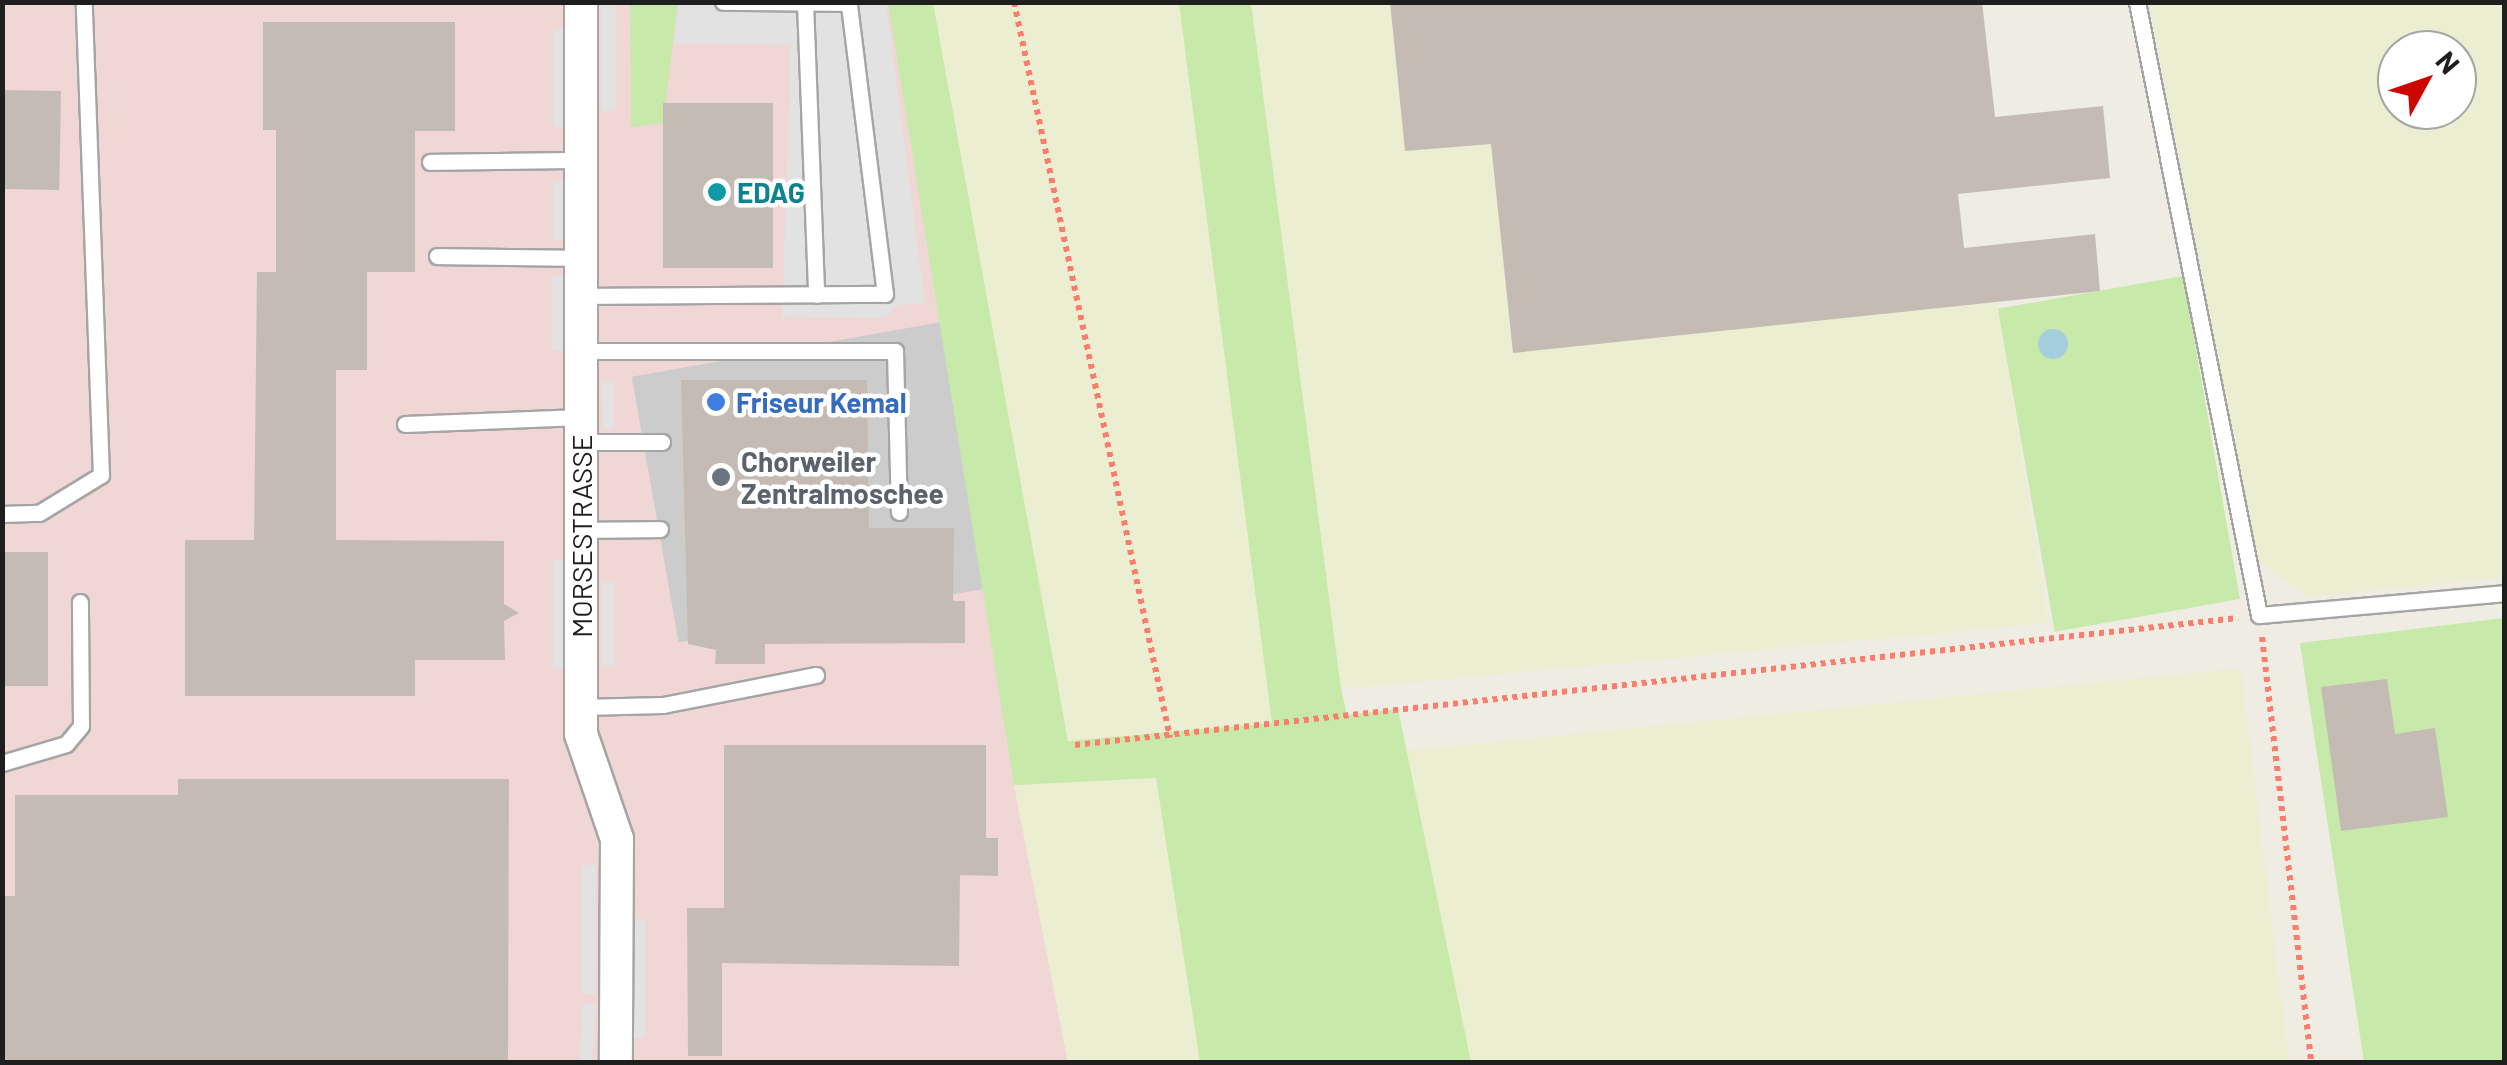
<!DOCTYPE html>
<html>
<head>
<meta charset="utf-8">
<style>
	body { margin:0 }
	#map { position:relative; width:2507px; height:1065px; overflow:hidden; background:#efece4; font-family:Barlow,sans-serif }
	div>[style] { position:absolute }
	.commercial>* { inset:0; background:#f0d6d4 }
	.religious>* { inset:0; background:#ccc; transform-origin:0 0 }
	.farmland>* { inset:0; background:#ebeed0 }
	.grass>* { inset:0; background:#c7eaaa; transform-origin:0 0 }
	.parking>* { inset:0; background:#e2e2e2; transform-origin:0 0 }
	.water>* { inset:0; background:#a5cedd }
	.round { border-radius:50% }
	.building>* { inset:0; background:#c4bcb4; transform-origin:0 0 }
	.path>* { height:6px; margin-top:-3px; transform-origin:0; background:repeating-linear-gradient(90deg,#fa7e6b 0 5px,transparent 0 10px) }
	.roads { filter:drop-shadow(2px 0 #a5a5a5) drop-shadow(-2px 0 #a5a5a5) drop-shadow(0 2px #a5a5a5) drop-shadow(0 -2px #a5a5a5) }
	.service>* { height:15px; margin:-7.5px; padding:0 7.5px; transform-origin:7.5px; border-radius:7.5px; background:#fff }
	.minor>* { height:32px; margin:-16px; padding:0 16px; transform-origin:16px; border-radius:16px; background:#fff }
	.dots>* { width:28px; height:28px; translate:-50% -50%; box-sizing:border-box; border:5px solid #fff; border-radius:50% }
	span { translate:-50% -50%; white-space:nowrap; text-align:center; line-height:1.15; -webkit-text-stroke:9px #fff; paint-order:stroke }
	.culture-label { font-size:28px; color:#0d838f; font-weight:700 }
	.left { translate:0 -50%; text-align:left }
	.shop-label { font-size:28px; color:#366cbe; font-weight:700 }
	.worship-label { font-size:28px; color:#5b616d; font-weight:700 }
	.street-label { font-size:28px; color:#1e1e1e }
	.frame { position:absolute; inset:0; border:5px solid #1e1e1e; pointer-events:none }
	.north { position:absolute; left:2377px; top:30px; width:100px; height:100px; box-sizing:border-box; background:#fff; border:2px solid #a5a5a5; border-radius:50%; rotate:50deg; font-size:28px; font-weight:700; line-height:40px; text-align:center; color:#1e1e1e }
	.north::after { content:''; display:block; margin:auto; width:35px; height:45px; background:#cd0700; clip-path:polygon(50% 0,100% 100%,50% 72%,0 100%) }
</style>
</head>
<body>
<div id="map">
	<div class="commercial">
		<i style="clip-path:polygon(2px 3px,902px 3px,1014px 785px,1068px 1062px,3px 1062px)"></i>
	</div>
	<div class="religious">
		<i style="left:942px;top:322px;width:270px;height:315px;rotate:80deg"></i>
	</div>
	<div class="farmland">
		<i style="clip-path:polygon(933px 3px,1179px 3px,1272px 723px,1067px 741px)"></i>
		<i style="clip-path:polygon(1251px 3px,1940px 3px,1969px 304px,1997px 302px,2048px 623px,1341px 689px)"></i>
		<i style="clip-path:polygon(evenodd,2149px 3px,2504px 3px,2504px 577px,2309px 597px,2258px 561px,2149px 3px,2397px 50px,2457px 50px,2457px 110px,2397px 110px,2397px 50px)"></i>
		<i style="clip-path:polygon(2241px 668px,2289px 1062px,1471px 1062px,1404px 751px)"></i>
		<i style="clip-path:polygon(1156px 778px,1200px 1062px,1068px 1062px,1014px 785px)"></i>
	</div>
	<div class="grass">
		<i style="clip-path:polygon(630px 3px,678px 3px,663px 123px,631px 127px)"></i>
		<i style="clip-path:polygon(888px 3px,933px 3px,1068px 741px,1272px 723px,1179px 3px,1251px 3px,1341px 689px,1347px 715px,1398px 709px,1471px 1062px,1200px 1062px,1156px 778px,1014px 785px)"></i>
		<i style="left:2183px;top:276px;width:328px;height:188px;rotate:80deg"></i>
		<i style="clip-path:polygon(2504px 618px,2504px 1062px,2364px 1062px,2300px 643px)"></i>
	</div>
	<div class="parking">
		<i style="left:601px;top:3px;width:15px;height:108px"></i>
		<i style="clip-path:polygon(678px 3px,886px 3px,925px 303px,898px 305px,885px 318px,782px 317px,791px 45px,674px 43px)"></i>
		<i style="left:553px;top:29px;width:13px;height:98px"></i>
		<i style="left:553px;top:181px;width:13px;height:59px"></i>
		<i style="left:566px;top:276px;width:74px;height:14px;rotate:90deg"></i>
		<i style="left:614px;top:381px;width:48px;height:12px;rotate:89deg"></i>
		<i style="left:553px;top:560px;width:13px;height:109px"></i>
		<i style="left:602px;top:581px;width:13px;height:86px"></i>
		<i style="left:582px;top:865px;width:14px;height:129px"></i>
		<i style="left:631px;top:919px;width:14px;height:119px"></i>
		<i style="left:583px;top:1004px;width:13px;height:58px;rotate:4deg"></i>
	</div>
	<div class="water">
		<i class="round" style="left:2038px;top:329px;width:30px;height:30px"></i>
	</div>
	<div class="building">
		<i style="clip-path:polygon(1390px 2px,1982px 2px,1995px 117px,2103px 106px,2110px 178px,1958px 194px,1964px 248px,2095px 234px,2100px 291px,1513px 353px,1491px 144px,1405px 151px)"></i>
		<i style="clip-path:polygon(263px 22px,455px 22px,455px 131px,415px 131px,415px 272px,367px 272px,367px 370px,336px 370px,336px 540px,504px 541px,504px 604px,519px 613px,504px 621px,505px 660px,415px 660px,415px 696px,185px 696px,185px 540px,254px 540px,257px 272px,276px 272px,276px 130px,263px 130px)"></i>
		<i style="left:2px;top:90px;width:59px;height:99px;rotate:1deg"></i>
		<i style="left:663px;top:103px;width:110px;height:165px"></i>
		<i style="clip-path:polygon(681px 380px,867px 380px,869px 528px,954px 528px,953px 601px,965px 601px,965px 643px,765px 644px,765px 664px,715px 664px,716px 650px,688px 644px)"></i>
		<i style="left:2px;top:552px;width:46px;height:134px"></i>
		<i style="clip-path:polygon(2387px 679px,2395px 734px,2435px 728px,2448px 817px,2341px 831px,2321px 687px)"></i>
		<i style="clip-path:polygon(724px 745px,986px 745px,986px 838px,998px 838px,998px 876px,960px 875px,959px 966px,722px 963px,722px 1056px,688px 1056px,687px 908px,724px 908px)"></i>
		<i style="clip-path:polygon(178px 779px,509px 779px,508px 1062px,2px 1062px,2px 896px,15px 896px,15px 795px,178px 795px)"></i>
	</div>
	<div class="path">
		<i style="left:1014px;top:2px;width:752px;rotate:78.03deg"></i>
		<i style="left:2262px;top:637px;width:428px;rotate:83.4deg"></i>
		<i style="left:1075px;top:745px;width:1170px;rotate:-6.23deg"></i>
	</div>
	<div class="roads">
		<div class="service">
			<i style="left:2137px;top:2px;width:625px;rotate:78.74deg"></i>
			<i style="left:2259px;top:615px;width:246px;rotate:-5.1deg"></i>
			<i style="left:805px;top:3px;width:292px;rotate:87.8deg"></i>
			<i style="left:430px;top:162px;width:151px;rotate:-0.8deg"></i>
			<i style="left:437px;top:256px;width:144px;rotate:0.8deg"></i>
			<i style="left:581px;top:296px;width:304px;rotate:-0.4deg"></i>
			<i style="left:885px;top:294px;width:293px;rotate:-97.1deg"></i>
			<i style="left:849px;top:3px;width:126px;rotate:-179.5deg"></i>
			<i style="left:581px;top:351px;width:314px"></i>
			<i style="left:895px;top:351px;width:161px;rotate:88.6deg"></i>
			<i style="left:405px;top:424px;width:176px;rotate:-2.3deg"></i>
			<i style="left:581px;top:442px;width:81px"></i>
			<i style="left:2px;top:514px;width:37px;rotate:-2deg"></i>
			<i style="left:39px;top:513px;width:73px;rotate:-31.5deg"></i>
			<i style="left:101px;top:475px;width:473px;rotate:-92.1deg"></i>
			<i style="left:581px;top:530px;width:79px;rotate:-0.7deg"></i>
			<i style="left:581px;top:707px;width:82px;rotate:-1.4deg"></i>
			<i style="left:663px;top:705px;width:156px;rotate:-11.1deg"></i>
			<i style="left:2px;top:763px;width:67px;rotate:-16.5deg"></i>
			<i style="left:66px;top:744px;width:23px;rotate:-50deg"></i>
			<i style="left:81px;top:726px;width:124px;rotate:-90.5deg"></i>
		</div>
		<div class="minor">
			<i style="left:581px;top:2px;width:732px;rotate:90deg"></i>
			<i style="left:581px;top:734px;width:111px;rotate:71.1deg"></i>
			<i style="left:617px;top:839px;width:223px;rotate:90.3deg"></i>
		</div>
	</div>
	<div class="dots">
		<i style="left:717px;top:192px;background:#0f9aa8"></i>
		<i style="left:716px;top:402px;background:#3f7fe0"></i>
		<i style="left:721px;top:477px;background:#6b7280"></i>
	</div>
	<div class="culture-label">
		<span class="left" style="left:737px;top:192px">EDAG</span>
	</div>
	<div class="shop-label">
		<span class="left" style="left:736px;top:402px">Friseur Kemal</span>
	</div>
	<div class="worship-label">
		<span class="left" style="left:741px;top:477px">Chorweiler<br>Zentralmoschee</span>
	</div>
	<div class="street-label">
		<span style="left:581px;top:536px;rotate:-90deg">MORSESTRASSE</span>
	</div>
	<div class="frame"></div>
	<div class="north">N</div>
</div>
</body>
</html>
